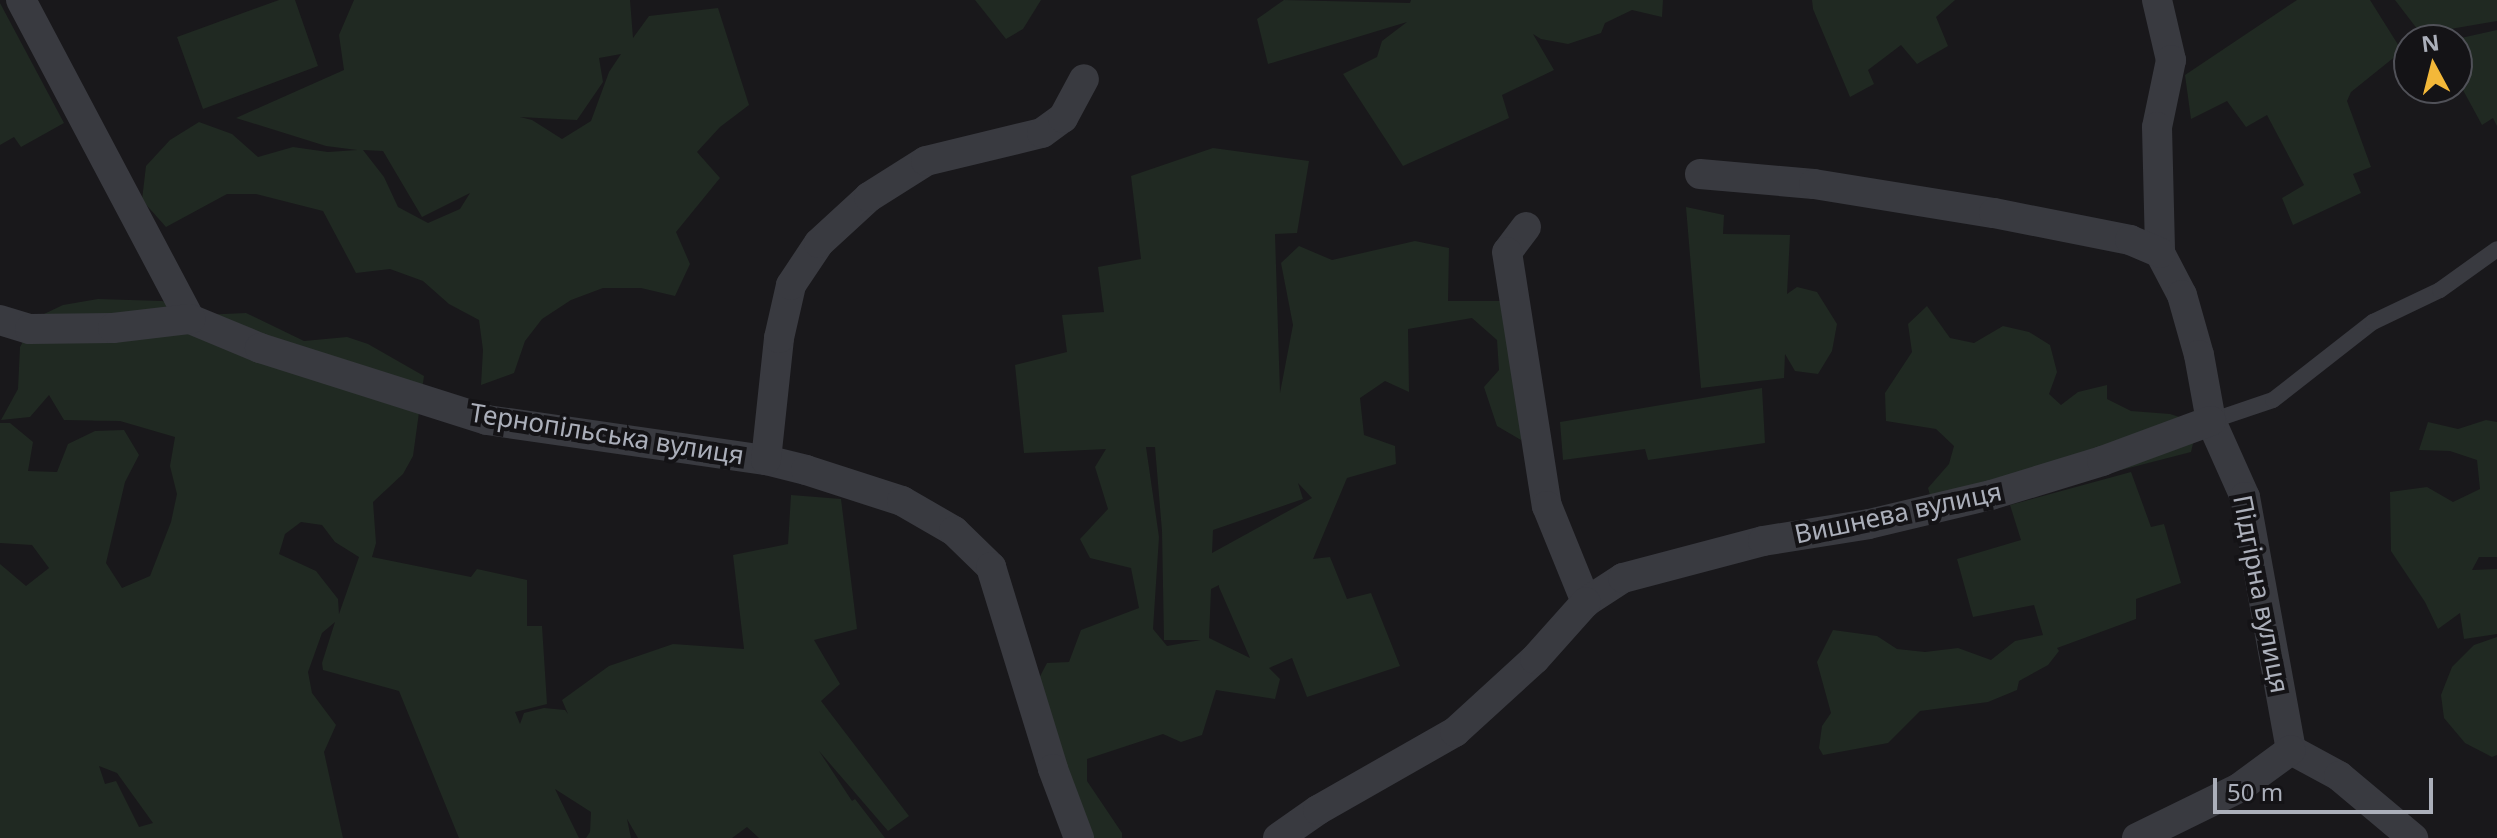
<!DOCTYPE html>
<html>
<head>
<meta charset="utf-8">
<style>
	body { margin:0 }
	#map { position:relative; width:2497px; height:838px; overflow:hidden; background:#19181b; font-family:"Noto Sans",sans-serif }
	div>[style] { position:absolute }
	.green>* { inset:0; background:#202922 }
	.service>* { height:16px; margin:-8px; padding:0 8px; transform-origin:8px; border-radius:8px; background:#393a40 }
	.minor>* { height:30px; margin:-15px; padding:0 15px; transform-origin:15px; border-radius:15px; background:#393a40 }
	span { translate:-50% -50%; white-space:nowrap; text-align:center; line-height:1.15; -webkit-text-stroke:8px #141316; paint-order:stroke }
	.street-label { font-size:26px; color:#abafba }
	.north { position:absolute; left:2393px; top:24px; width:80px; height:80px; box-sizing:border-box; background:#141316; border:2px solid #505158; border-radius:50%; rotate:353deg; font-size:22px; font-weight:700; line-height:32px; text-align:center; color:#abafba }
	.north::after { content:''; display:block; margin:auto; width:28px; height:36px; background:#f3b839; clip-path:polygon(50% 0,100% 100%,50% 72%,0 100%) }
	.scale { position:absolute; left:2213px; top:778px; width:220px; height:36px; box-sizing:border-box; border:4px solid #abafba; border-top:0; padding-left:10px; font-size:24px; line-height:28px; white-space:nowrap; color:#abafba; -webkit-text-stroke:6px #141316; paint-order:stroke }
</style>
</head>
<body>
<div id="map">
	<div class="green">
		<i style="clip-path:polygon(279px 0,295px 0,318px 66px,203px 109px,177px 37px)"></i>
		<i style="clip-path:polygon(evenodd,354px 0,630px 0,633px 38px,649px 16px,718px 8px,749px 105px,720px 127px,697px 152px,720px 178px,676px 232px,690px 264px,675px 296px,641px 288px,603px 288px,571px 300px,542px 319px,525px 341px,514px 373px,481px 385px,483px 350px,479px 320px,449px 304px,423px 281px,390px 269px,356px 273px,323px 211px,256px 194px,227px 194px,166px 227px,142px 200px,146px 166px,170px 140px,199px 122px,232px 134px,258px 157px,293px 147px,328px 152px,357px 150px,326px 146px,236px 118px,344px 70px,339px 35px,354px 0,621px 54px,609px 72px,591px 121px,562px 139px,532px 120px,520px 117px,577px 120px,603px 82px,599px 58px,621px 54px,354px 0,363px 150px,383px 151px,422px 217px,470px 193px,460px 209px,428px 223px,398px 207px,384px 177px,363px 150px)"></i>
		<i style="clip-path:polygon(975px 0,1041px 0,1023px 29px,1006px 39px)"></i>
		<i style="clip-path:polygon(1284px 0,1410px 3px,1411px 0,1663px 0,1662px 17px,1632px 10px,1605px 23px,1601px 33px,1568px 44px,1541px 39px,1533px 34px,1554px 70px,1502px 95px,1509px 118px,1403px 166px,1343px 74px,1377px 57px,1382px 41px,1407px 22px,1268px 64px,1257px 19px)"></i>
		<i style="clip-path:polygon(1812px 0,1955px 0,1936px 17px,1948px 46px,1917px 64px,1901px 45px,1868px 70px,1874px 84px,1850px 97px,1813px 9px)"></i>
		<i style="clip-path:polygon(2297px 0,2370px 0,2402px 51px,2351px 92px,2347px 101px,2371px 167px,2353px 174px,2361px 193px,2293px 225px,2282px 198px,2304px 185px,2267px 115px,2246px 127px,2227px 101px,2191px 119px,2185px 75px)"></i>
		<i style="clip-path:polygon(2395px 0,2497px 0,2497px 21px,2421px 34px)"></i>
		<i style="clip-path:polygon(0 3px,64px 123px,21px 147px,14px 137px,0 145px)"></i>
		<i style="clip-path:polygon(2497px 30px,2497px 126px,2493px 118px,2482px 125px,2457px 79px,2457px 40px,2452px 40px)"></i>
		<i style="clip-path:polygon(evenodd,1213px 148px,1309px 161px,1297px 233px,1275px 234px,1280px 393px,1293px 325px,1281px 263px,1299px 246px,1332px 260px,1415px 241px,1449px 248px,1448px 301px,1503px 301px,1526px 406px,1521px 440px,1497px 426px,1484px 387px,1499px 370px,1497px 340px,1472px 318px,1408px 329px,1409px 392px,1385px 381px,1360px 398px,1364px 435px,1395px 446px,1396px 464px,1347px 478px,1313px 559px,1330px 557px,1347px 599px,1371px 593px,1400px 666px,1307px 697px,1292px 658px,1269px 668px,1280px 679px,1275px 699px,1216px 690px,1202px 735px,1181px 742px,1163px 734px,1087px 759px,1087px 781px,1122px 833px,1122px 838px,1093px 838px,1037px 682px,1047px 663px,1069px 662px,1081px 630px,1139px 608px,1131px 568px,1090px 558px,1080px 539px,1108px 509px,1095px 467px,1106px 449px,1024px 453px,1015px 365px,1067px 352px,1062px 315px,1104px 312px,1098px 267px,1141px 259px,1131px 176px,1213px 148px,1146px 447px,1155px 447px,1162px 531px,1164px 640px,1201px 640px,1167px 646px,1153px 629px,1159px 537px,1146px 447px,1213px 148px,1298px 483px,1312px 498px,1212px 553px,1213px 530px,1303px 499px,1298px 483px,1213px 148px,1219px 585px,1219px 587px,1250px 658px,1209px 638px,1211px 589px,1219px 585px)"></i>
		<i style="clip-path:polygon(1686px 207px,1724px 215px,1723px 234px,1790px 235px,1787px 294px,1797px 287px,1817px 292px,1837px 324px,1832px 351px,1818px 374px,1795px 371px,1785px 354px,1784px 378px,1701px 388px)"></i>
		<i style="clip-path:polygon(evenodd,98px 299px,162px 301px,202px 315px,246px 313px,304px 341px,347px 337px,368px 344px,424px 376px,413px 456px,403px 474px,373px 502px,376px 543px,372px 557px,471px 577px,477px 569px,527px 580px,527px 626px,542px 626px,547px 704px,515px 712px,520px 724px,524px 713px,544px 708px,565px 710px,568px 714px,562px 700px,609px 666px,673px 644px,744px 649px,733px 555px,788px 544px,791px 495px,841px 499px,857px 629px,814px 640px,840px 684px,821px 701px,909px 816px,888px 831px,819px 751px,852px 801px,855px 799px,885px 838px,759px 838px,747px 827px,732px 838px,638px 838px,627px 819px,631px 838px,586px 838px,590px 832px,591px 812px,555px 789px,579px 838px,459px 838px,399px 691px,323px 670px,322px 663px,335px 622px,322px 633px,308px 672px,312px 693px,336px 725px,324px 752px,343px 838px,0 838px,0 564px,26px 586px,49px 568px,32px 545px,0 543px,0 423px,10px 423px,33px 442px,28px 471px,57px 472px,68px 444px,95px 431px,124px 430px,139px 455px,125px 482px,106px 563px,122px 588px,150px 576px,171px 522px,177px 494px,170px 466px,175px 437px,120px 421px,64px 420px,49px 395px,30px 417px,1px 420px,18px 389px,20px 347px,30px 329px,44px 314px,63px 305px,98px 299px,301px 522px,322px 525px,335px 542px,359px 557px,339px 614px,338px 599px,316px 571px,279px 554px,285px 534px,301px 522px,98px 299px,99px 766px,117px 773px,153px 823px,139px 827px,116px 781px,105px 784px,99px 766px)"></i>
		<i style="clip-path:polygon(1927px 306px,1950px 338px,1974px 343px,2003px 326px,2029px 332px,2050px 345px,2057px 372px,2049px 394px,2061px 405px,2078px 392px,2107px 385px,2107px 399px,2131px 411px,2170px 414px,2189px 420px,2195px 435px,2191px 452px,2121px 470px,2114px 467px,1937px 520px,1928px 488px,1949px 464px,1954px 446px,1936px 429px,1886px 421px,1885px 393px,1912px 352px,1908px 324px)"></i>
		<i style="clip-path:polygon(1762px 388px,1765px 443px,1648px 460px,1645px 449px,1563px 460px,1560px 422px)"></i>
		<i style="clip-path:polygon(2486px 420px,2497px 422px,2497px 557px,2479px 557px,2472px 570px,2497px 569px,2497px 634px,2464px 639px,2460px 613px,2438px 629px,2425px 602px,2391px 551px,2390px 492px,2427px 487px,2453px 502px,2480px 489px,2477px 460px,2450px 451px,2419px 450px,2428px 422px,2458px 429px)"></i>
		<i style="clip-path:polygon(2131px 472px,2151px 527px,2164px 524px,2181px 583px,2136px 599px,2136px 619px,2057px 648px,2059px 651px,2048px 665px,2019px 681px,2017px 690px,1988px 702px,1920px 711px,1888px 743px,1823px 755px,1819px 748px,1822px 726px,1831px 713px,1817px 662px,1833px 630px,1877px 636px,1897px 649px,1925px 652px,1958px 648px,1991px 660px,2015px 641px,2043px 635px,2034px 605px,1973px 617px,1957px 559px,2021px 540px,2010px 505px)"></i>
		<i style="clip-path:polygon(2497px 637px,2497px 755px,2492px 757px,2465px 743px,2444px 718px,2441px 695px,2452px 667px,2474px 645px)"></i>
	</div>
	<div class="service">
		<i style="left:2211px;top:421px;width:65px;rotate:-18.7deg"></i>
		<i style="left:2273px;top:400px;width:127px;rotate:-38deg"></i>
		<i style="left:2373px;top:322px;width:74px;rotate:-25.5deg"></i>
		<i style="left:2440px;top:290px;width:70px;rotate:-35.7deg"></i>
	</div>
	<div class="minor">
		<i style="left:21px;top:0;width:361px;rotate:62.1deg"></i>
		<i style="left:190px;top:319px;width:76px;rotate:22.5deg"></i>
		<i style="left:260px;top:348px;width:238px;rotate:17.6deg"></i>
		<i style="left:487px;top:420px;width:282px;rotate:8.2deg"></i>
		<i style="left:766px;top:460px;width:41px;rotate:14deg"></i>
		<i style="left:806px;top:470px;width:101px;rotate:17.9deg"></i>
		<i style="left:902px;top:501px;width:60px;rotate:30deg"></i>
		<i style="left:954px;top:531px;width:52px;rotate:44.2deg"></i>
		<i style="left:991px;top:567px;width:211px;rotate:72.9deg"></i>
		<i style="left:1053px;top:769px;width:74px;rotate:69.4deg"></i>
		<i style="left:2157px;top:0;width:62px;rotate:76.9deg"></i>
		<i style="left:2171px;top:60px;width:68px;rotate:101.8deg"></i>
		<i style="left:2157px;top:127px;width:126px;rotate:88.6deg"></i>
		<i style="left:2160px;top:253px;width:47px;rotate:62.4deg"></i>
		<i style="left:2182px;top:295px;width:62px;rotate:74.2deg"></i>
		<i style="left:2199px;top:355px;width:67px;rotate:79.7deg"></i>
		<i style="left:2211px;top:421px;width:83px;rotate:65.9deg"></i>
		<i style="left:2245px;top:497px;width:257px;rotate:79.7deg"></i>
		<i style="left:2291px;top:750px;width:55px;rotate:28.4deg"></i>
		<i style="left:2339px;top:776px;width:97px;rotate:40deg"></i>
		<i style="left:1700px;top:174px;width:114px;rotate:5deg"></i>
		<i style="left:1814px;top:184px;width:182px;rotate:9.2deg"></i>
		<i style="left:1994px;top:213px;width:139px;rotate:11.2deg"></i>
		<i style="left:2130px;top:240px;width:33px;rotate:23deg"></i>
		<i style="left:1526px;top:227px;width:31px;rotate:127deg"></i>
		<i style="left:1507px;top:252px;width:257px;rotate:81.1deg"></i>
		<i style="left:1547px;top:506px;width:104px;rotate:67.9deg"></i>
		<i style="left:1586px;top:602px;width:44px;rotate:-33deg"></i>
		<i style="left:1623px;top:578px;width:145px;rotate:-14.8deg"></i>
		<i style="left:1763px;top:541px;width:107px;rotate:-9.1deg"></i>
		<i style="left:1869px;top:524px;width:125px;rotate:-13.4deg"></i>
		<i style="left:1991px;top:495px;width:116px;rotate:-17deg"></i>
		<i style="left:2102px;top:461px;width:116px;rotate:-20.2deg"></i>
		<i style="left:0;top:320px;width:31px;rotate:17deg"></i>
		<i style="left:30px;top:329px;width:83px;rotate:-0.7deg"></i>
		<i style="left:113px;top:328px;width:78px;rotate:-6.7deg"></i>
		<i style="left:766px;top:460px;width:123px;rotate:-83.9deg"></i>
		<i style="left:779px;top:338px;width:54px;rotate:-77.2deg"></i>
		<i style="left:791px;top:285px;width:50px;rotate:-56.3deg"></i>
		<i style="left:819px;top:243px;width:68px;rotate:-42.6deg"></i>
		<i style="left:869px;top:197px;width:67px;rotate:-32.3deg"></i>
		<i style="left:926px;top:161px;width:119px;rotate:-13.6deg"></i>
		<i style="left:1042px;top:133px;width:26px;rotate:-36deg"></i>
		<i style="left:1063px;top:118px;width:44px;rotate:-61.7deg"></i>
		<i style="left:1278px;top:838px;width:49px;rotate:-35deg"></i>
		<i style="left:1318px;top:810px;width:158px;rotate:-29.7deg"></i>
		<i style="left:1455px;top:732px;width:108px;rotate:-42.4deg"></i>
		<i style="left:1535px;top:659px;width:76px;rotate:-48.2deg"></i>
		<i style="left:2137px;top:838px;width:114px;rotate:-26.1deg"></i>
		<i style="left:2239px;top:788px;width:64px;rotate:-36.2deg"></i>
	</div>
	<div class="street-label">
		<span style="left:607px;top:434px;rotate:9deg">Тернопільська вулиця</span>
		<span style="left:1898px;top:513px;rotate:-12deg">Вишнева вулиця</span>
		<span style="left:2261px;top:594px;rotate:79deg">Підгірна вулиця</span>
	</div>
	<div class="north">N</div>
	<div class="scale">50 m</div>
</div>
</body>
</html>
